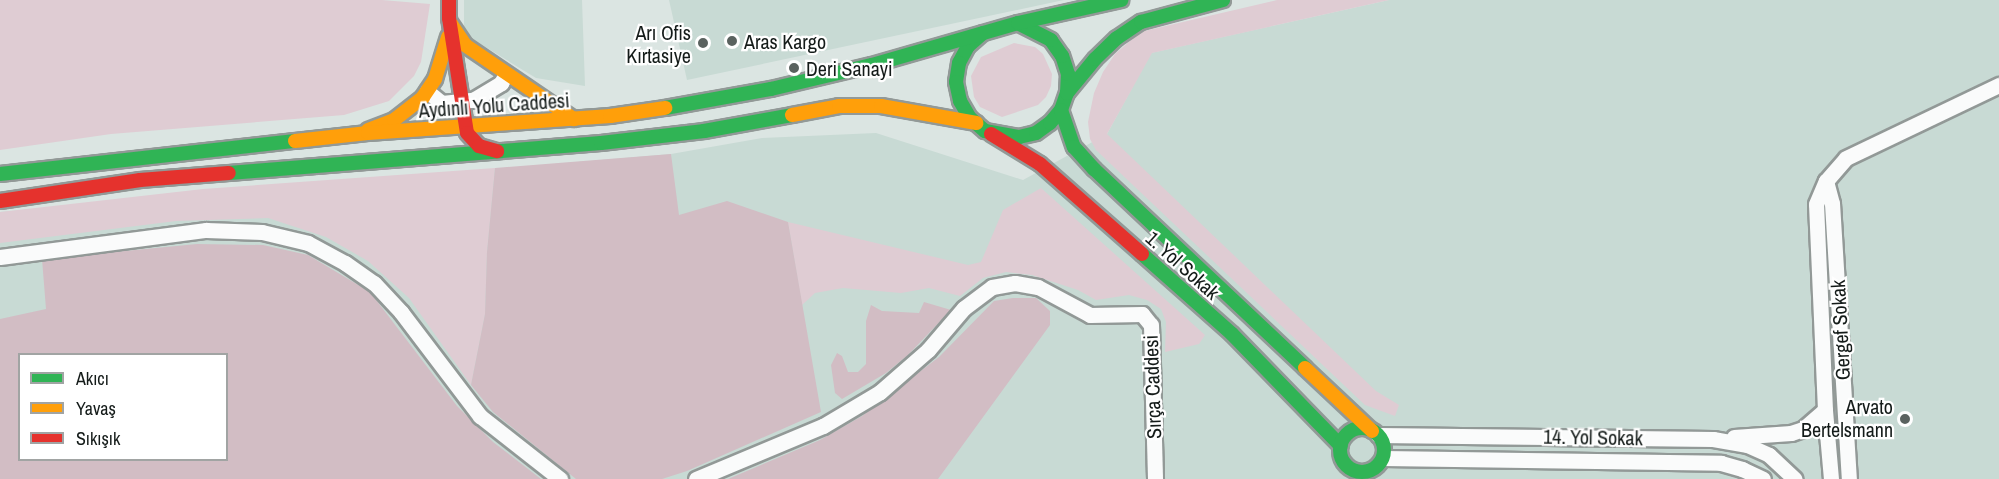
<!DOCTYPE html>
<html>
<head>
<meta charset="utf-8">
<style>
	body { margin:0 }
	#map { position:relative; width:1999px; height:479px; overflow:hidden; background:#dbe5e2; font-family:"Archivo Narrow",sans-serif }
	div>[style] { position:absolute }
	.built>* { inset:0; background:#c8dad4 }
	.green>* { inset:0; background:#dfccd3 }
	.forest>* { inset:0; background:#d2bdc4 }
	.roads { filter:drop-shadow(2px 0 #929997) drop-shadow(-2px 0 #929997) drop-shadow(0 2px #929997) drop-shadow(0 -2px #929997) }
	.street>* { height:15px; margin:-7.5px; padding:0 7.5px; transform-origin:7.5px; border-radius:7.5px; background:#fafbfb }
	.fast>* { height:14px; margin:-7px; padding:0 7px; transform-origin:7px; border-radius:7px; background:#30b455 }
	.fast>.ring { margin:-7px; padding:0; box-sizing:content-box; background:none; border:14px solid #30b455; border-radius:50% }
	.slow>* { height:14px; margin:-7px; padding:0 7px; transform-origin:7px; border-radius:7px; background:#ff9f0a }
	.jam>* { height:14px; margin:-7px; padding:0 7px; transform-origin:7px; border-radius:7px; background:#e5322d }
	.dots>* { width:16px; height:16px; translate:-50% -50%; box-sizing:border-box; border:3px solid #fff; border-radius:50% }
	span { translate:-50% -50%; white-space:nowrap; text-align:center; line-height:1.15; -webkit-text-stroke:4.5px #fff; paint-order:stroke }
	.poi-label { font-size:20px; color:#141b19 }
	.right { translate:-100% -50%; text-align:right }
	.left { translate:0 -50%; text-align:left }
	.street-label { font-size:20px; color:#141b19 }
	.legend { position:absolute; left:18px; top:353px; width:210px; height:108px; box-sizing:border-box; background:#fff; border:2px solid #a1a4a3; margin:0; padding:8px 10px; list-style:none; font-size:18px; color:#141b19 }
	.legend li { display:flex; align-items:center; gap:12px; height:30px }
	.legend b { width:30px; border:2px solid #a1a4a3 }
</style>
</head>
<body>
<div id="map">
	<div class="built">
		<i style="clip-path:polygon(464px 0,582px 0,585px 86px,536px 78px,464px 34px)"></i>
		<i style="clip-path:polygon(669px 0,1064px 0,687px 80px)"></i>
		<i style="clip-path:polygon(evenodd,1389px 0,1999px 0,1999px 479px,0 479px,0 212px,671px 154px,762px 138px,876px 133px,1023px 180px,1107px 134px,1151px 53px,1389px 0,20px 354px,226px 354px,226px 460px,20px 460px,20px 354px)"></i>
	</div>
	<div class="green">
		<i style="clip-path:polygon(0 0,382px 0,430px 4px,421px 62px,414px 76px,389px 101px,344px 115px,111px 134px,0 150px)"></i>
		<i style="clip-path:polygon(1277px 0,1389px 0,1152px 53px,1107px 134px,1376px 391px,1399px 405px,1395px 416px,1365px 405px,1096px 150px,1090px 139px,1088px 122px,1094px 93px,1103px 72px,1115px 54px,1140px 32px)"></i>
		<i style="clip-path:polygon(1014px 43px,1035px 47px,1043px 54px,1052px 74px,1051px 86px,1046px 97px,1038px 105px,1002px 117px,980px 107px,974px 97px,971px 76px,981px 57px)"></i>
		<i style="clip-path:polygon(495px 168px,487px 252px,485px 314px,471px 385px,409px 298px,368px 261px,326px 237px,268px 218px,176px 221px,0 243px,0 212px,203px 189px)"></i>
		<i style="clip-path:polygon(1041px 188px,1205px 335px,1199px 344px,1165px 352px,1166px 322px,1161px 309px,1147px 300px,1129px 295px,1096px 300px,1078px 290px,1032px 275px,1006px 272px,983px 278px,960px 296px,929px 288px,901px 293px,843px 288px,815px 293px,802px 305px,788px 222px,968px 265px,981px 262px,1003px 210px)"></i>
	</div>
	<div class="forest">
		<i style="clip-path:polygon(671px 154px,679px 215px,727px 201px,788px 222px,821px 412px,687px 471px,662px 479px,576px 479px,493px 412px,471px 385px,485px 314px,487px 252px,495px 168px)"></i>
		<i style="clip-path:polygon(evenodd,197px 244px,263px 245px,308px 255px,370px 292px,457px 406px,493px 442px,541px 479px,0 479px,0 319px,46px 309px,42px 259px,197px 244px,20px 354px,226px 354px,226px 460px,20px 460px,20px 354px)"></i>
		<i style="clip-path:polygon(1013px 298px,1036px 298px,1050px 311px,1050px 325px,938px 479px,728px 479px,820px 440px,862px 416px,939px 357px,994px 301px)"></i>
		<i style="clip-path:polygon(924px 302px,951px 310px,908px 355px,886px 373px,842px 399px,835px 393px,831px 365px,837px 353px,842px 356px,848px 372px,858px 372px,866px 364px,866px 321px,871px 305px,882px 311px,919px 313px)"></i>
	</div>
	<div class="roads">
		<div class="street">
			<i style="left:427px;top:91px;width:19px;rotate:39deg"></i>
			<i style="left:442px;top:103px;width:31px;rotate:-6deg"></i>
			<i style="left:473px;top:100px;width:33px;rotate:-31deg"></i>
			<i style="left:501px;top:83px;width:10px;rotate:-61deg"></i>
			<i style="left:1826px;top:181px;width:23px;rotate:75deg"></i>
			<i style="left:1832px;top:203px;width:277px;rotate:86.5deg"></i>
			<i style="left:0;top:257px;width:208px;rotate:-7.5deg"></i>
			<i style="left:206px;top:230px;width:56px;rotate:2deg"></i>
			<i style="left:262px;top:232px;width:47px;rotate:13.4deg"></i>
			<i style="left:308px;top:243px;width:42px;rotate:28.4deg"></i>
			<i style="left:345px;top:263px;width:35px;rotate:35deg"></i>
			<i style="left:374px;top:283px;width:40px;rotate:47deg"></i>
			<i style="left:401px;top:312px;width:131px;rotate:52.8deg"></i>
			<i style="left:480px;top:416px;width:102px;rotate:38.2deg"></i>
			<i style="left:1378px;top:435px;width:335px;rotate:0.7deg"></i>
			<i style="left:1713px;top:439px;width:35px;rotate:10deg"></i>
			<i style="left:1747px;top:445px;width:24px;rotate:24deg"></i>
			<i style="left:1769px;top:455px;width:35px;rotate:43deg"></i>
			<i style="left:1734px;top:437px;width:57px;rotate:-4deg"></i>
			<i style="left:1791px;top:433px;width:13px;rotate:-18deg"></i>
			<i style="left:1803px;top:429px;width:29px;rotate:-41deg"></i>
			<i style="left:1383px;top:458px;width:338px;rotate:0.8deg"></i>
			<i style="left:1721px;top:463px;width:22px;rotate:16deg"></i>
			<i style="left:1742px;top:469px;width:23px;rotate:25deg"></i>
			<i style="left:696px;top:479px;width:138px;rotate:-22.7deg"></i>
			<i style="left:823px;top:426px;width:66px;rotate:-30.8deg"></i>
			<i style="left:880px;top:392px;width:64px;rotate:-41.2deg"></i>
			<i style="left:928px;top:350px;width:55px;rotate:-49.4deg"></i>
			<i style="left:964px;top:308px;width:35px;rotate:-37deg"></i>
			<i style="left:992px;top:287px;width:23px;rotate:-10deg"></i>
			<i style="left:1015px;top:283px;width:23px;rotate:10deg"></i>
			<i style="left:1038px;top:287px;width:59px;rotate:28.3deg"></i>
			<i style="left:1090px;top:315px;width:52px;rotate:-1.1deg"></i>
			<i style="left:1142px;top:314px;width:14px;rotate:51deg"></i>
			<i style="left:1151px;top:325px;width:154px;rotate:88.5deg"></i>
			<i style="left:1831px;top:479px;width:69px;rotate:-95deg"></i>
			<i style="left:1825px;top:410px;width:206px;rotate:-92.5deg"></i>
			<i style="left:1816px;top:204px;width:25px;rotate:-67deg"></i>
			<i style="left:1826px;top:181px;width:30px;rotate:-49deg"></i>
			<i style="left:1846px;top:158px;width:170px;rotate:-25.5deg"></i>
		</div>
		<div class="fast">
			<i style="left:983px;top:33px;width:20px;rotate:139deg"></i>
			<i style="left:968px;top:46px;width:19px;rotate:118deg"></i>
			<i style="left:959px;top:63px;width:19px;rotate:99deg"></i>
			<i style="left:956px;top:82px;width:19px;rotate:78deg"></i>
			<i style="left:960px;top:101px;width:20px;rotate:60deg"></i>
			<i style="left:970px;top:118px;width:20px;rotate:41deg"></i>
			<i style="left:985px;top:131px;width:35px;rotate:10deg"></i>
			<i style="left:1019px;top:137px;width:17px;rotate:-13deg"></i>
			<i style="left:1036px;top:133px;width:17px;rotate:-36deg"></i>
			<i style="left:1050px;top:123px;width:17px;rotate:-50deg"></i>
			<i style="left:1061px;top:110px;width:18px;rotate:-71deg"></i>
			<i style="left:1067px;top:93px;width:19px;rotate:-87deg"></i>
			<i style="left:1068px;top:74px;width:19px;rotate:-108deg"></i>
			<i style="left:1062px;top:56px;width:19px;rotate:-125deg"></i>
			<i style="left:1051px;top:40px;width:37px;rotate:-153deg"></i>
			<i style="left:1067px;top:93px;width:44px;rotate:-50.5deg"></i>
			<i style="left:1095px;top:59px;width:30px;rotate:-44deg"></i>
			<i style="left:1117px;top:38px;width:29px;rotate:-34deg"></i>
			<i style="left:1141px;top:22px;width:85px;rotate:-15deg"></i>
			<i style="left:665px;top:108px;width:108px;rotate:-10.2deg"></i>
			<i style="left:771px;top:89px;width:104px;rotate:-13.4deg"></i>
			<i style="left:872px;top:65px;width:152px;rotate:-16deg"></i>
			<i style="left:1018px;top:23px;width:106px;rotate:-12.6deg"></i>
			<i style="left:1061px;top:110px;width:39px;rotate:71deg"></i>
			<i style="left:1074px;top:147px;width:30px;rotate:48deg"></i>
			<i style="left:1094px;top:169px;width:290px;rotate:43.3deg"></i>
			<i style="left:229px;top:173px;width:373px;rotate:-4.6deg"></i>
			<i style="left:601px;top:143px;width:104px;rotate:-6.6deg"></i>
			<i style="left:704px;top:131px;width:89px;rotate:-10.3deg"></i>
			<i style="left:0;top:174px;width:297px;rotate:-6.4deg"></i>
			<i style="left:1142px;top:254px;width:120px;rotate:41.6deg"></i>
			<i style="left:1232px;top:334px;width:156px;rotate:45.8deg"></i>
			<i class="ring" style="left:1340px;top:428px;width:30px;height:30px"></i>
		</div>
		<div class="slow">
			<i style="left:451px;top:24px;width:25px;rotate:56deg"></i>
			<i style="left:465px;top:45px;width:132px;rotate:34.2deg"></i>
			<i style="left:792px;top:115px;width:48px;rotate:-10.8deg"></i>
			<i style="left:839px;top:106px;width:42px"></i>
			<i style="left:881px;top:106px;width:97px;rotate:10.1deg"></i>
			<i style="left:368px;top:130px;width:28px;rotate:-21deg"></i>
			<i style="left:394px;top:120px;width:37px;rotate:-38deg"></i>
			<i style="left:423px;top:97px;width:22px;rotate:-56deg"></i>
			<i style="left:435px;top:79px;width:44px;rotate:-72.8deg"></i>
			<i style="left:295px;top:141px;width:73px;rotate:-6.3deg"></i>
			<i style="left:368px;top:133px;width:243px;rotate:-4deg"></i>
			<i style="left:610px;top:116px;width:56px;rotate:-8.3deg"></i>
			<i style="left:1305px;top:368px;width:92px;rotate:43.2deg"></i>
		</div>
		<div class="jam">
			<i style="left:449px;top:0;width:18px;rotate:90deg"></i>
			<i style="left:449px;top:18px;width:116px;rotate:81.1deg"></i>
			<i style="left:467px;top:133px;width:18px;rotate:47deg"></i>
			<i style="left:479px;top:146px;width:19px;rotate:16deg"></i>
			<i style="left:991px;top:134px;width:57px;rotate:31.5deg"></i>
			<i style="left:1040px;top:164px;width:136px;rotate:41.4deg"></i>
			<i style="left:0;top:201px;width:142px;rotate:-8.5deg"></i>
			<i style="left:140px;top:180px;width:89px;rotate:-4.5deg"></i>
		</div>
	</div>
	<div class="dots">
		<i style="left:732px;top:41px;background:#5a625f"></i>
		<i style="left:703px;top:43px;background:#5a625f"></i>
		<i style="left:794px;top:68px;background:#5a625f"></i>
		<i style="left:1905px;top:419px;background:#5a625f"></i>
	</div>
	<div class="poi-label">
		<span class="right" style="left:691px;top:44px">Arı Ofis<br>Kırtasiye</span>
		<span class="left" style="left:744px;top:41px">Aras Kargo</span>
		<span class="left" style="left:806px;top:68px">Deri Sanayi</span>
		<span class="right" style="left:1893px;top:418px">Arvato<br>Bertelsmann</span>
	</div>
	<div class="street-label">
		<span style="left:494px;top:105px;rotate:-4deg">Aydınlı Yolu Caddesi</span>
		<span style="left:1183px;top:265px;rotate:42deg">1. Yol Sokak</span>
		<span style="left:1840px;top:330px;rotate:-93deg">Gergef Sokak</span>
		<span style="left:1152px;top:387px;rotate:-92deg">Sırça Caddesi</span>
		<span style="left:1593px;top:437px;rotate:1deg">14. Yol Sokak</span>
	</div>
	<ul class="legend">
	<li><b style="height:8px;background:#30b455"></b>Akıcı</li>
	<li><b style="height:8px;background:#ff9f0a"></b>Yavaş</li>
	<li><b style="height:8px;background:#e5322d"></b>Sıkışık</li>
	</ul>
</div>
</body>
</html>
